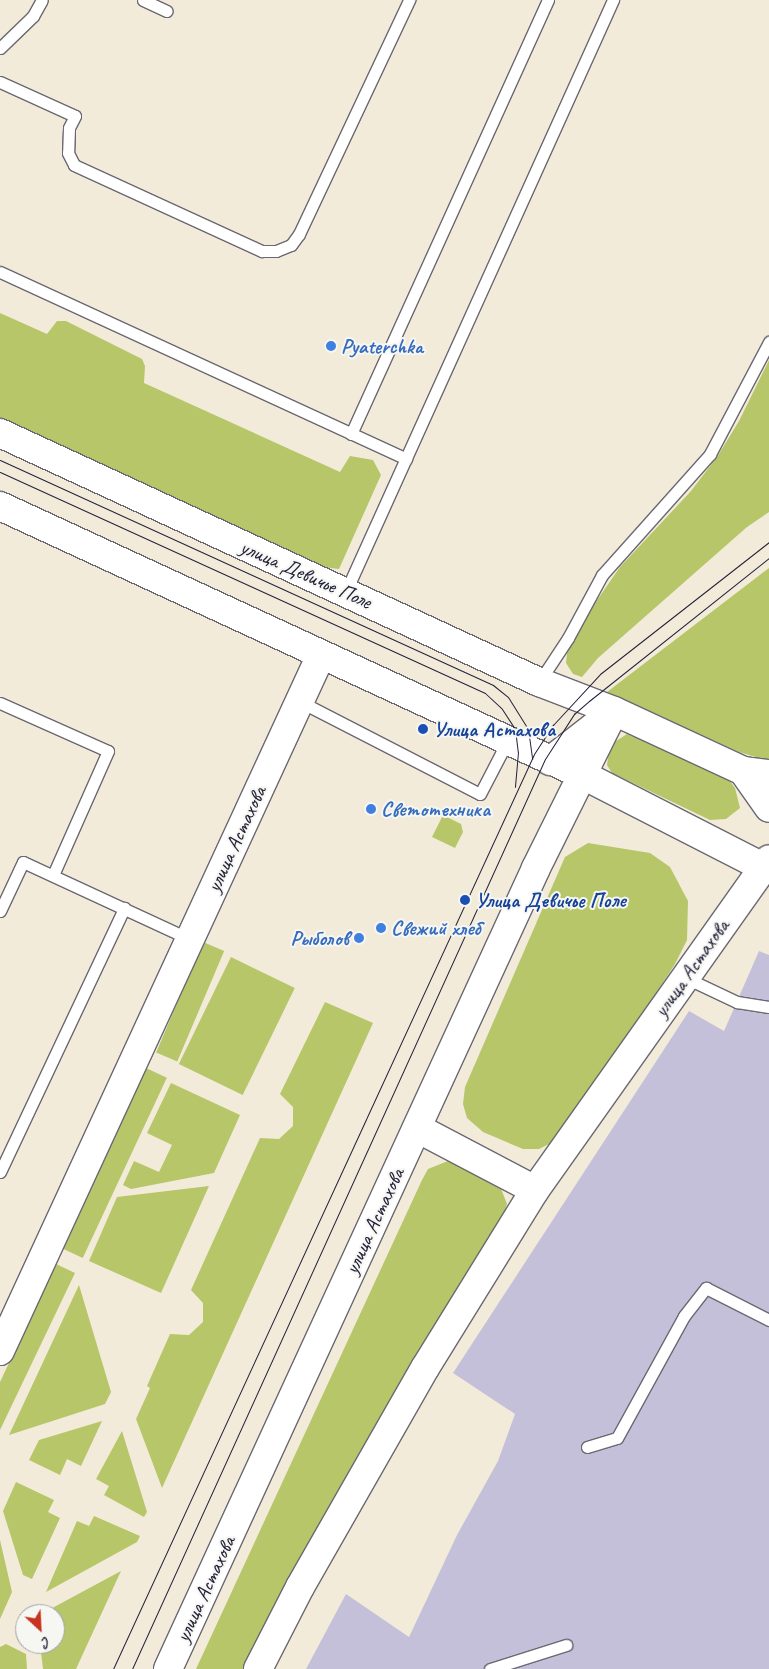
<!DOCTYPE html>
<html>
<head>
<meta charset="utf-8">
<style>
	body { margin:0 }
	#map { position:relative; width:769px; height:1669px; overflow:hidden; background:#f3ebd9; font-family:Caveat,sans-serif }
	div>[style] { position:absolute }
	.industrial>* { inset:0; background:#c5c0da }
	.green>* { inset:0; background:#b6c669; transform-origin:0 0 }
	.roads { filter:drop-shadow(1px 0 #6b6872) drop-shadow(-1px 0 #6b6872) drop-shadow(0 1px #6b6872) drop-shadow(0 -1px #6b6872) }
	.lane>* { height:11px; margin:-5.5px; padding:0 5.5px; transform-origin:5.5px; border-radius:5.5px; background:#fff }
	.secondary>* { height:28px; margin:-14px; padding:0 14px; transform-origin:14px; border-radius:14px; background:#fff }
	.tram>* { height:1px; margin:-0.5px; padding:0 0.5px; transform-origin:0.5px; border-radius:0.5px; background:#22223b }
	.dots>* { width:14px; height:14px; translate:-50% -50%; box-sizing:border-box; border:2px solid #f6f6f2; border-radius:50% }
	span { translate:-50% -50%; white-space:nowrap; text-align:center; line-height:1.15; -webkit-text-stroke:4px #f6f6f2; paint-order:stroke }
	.shop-label { font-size:21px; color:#366cbe; font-weight:700 }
	.left { translate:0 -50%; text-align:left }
	.right { translate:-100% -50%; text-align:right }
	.street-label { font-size:21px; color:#22223b }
	.transit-label { font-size:21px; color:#164399; font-weight:700 }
	.north { position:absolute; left:15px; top:1604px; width:50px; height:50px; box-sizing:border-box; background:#f6f6f2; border:1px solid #a1a1a9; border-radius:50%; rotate:155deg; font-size:14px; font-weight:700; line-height:20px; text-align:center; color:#22223b }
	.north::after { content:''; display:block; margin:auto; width:18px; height:22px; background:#c8321e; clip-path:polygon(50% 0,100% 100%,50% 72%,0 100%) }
</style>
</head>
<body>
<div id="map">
	<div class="industrial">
		<i style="clip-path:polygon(759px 951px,769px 955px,769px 1669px,306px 1669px,346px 1594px,409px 1637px,457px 1535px,498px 1461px,515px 1414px,453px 1373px,689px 1011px,724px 1031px)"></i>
	</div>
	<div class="green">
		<i style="clip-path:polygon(0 313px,47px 334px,57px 321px,66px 321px,142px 359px,145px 366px,144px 383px,340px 472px,350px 456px,373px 460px,381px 475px,339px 569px,313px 566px,0 423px)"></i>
		<i style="clip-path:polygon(769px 360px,769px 512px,747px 527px,598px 658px,582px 677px,573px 674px,566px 663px,567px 653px,593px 606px,620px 567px,691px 491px,717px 457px,739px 421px)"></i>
		<i style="clip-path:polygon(769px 568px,769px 761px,739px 752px,607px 692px)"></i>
		<i style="clip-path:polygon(627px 734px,725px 774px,735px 788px,740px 808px,726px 819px,710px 820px,612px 773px,607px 765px,610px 745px)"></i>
		<i style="clip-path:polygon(443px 815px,461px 824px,463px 832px,455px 848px,432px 837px)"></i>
		<i style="clip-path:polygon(588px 843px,650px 853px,670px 867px,688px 901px,687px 940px,675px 964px,599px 1081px,555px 1141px,539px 1149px,523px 1149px,483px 1132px,467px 1118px,463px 1104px,465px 1087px,565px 857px)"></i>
		<i style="left:203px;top:942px;width:23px;height:120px;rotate:23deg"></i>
		<i style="left:231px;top:957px;width:71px;height:119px;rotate:26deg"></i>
		<i style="clip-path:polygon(325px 1002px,373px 1023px,162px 1488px,136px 1419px,150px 1388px,147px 1386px,170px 1334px,189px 1335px,203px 1322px,203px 1303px,191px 1290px,260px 1138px,279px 1139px,293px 1126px,293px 1107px,280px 1094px)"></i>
		<i style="left:146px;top:1068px;width:23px;height:199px;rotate:25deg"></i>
		<i style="clip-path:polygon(171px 1083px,240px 1115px,214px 1173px,131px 1189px,123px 1185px,134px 1161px,159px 1172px,172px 1145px,147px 1133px)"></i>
		<i style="clip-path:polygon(448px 1161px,498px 1181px,507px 1204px,503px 1218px,398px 1387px,244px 1669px,196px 1669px,422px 1180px,428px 1169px)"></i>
		<i style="clip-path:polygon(209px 1186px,161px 1293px,89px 1261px,117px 1197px)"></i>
		<i style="clip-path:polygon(56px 1264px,75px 1273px,0 1430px,0 1382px)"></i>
		<i style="clip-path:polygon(79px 1285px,111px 1392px,105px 1404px,9px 1435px)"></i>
		<i style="clip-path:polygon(102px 1421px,81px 1466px,67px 1459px,60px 1475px,29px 1460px,39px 1440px)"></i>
		<i style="clip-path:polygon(122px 1431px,147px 1512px,144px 1517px,104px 1495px,109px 1486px,96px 1479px)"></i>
		<i style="clip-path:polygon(16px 1482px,54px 1500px,48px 1512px,60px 1518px,32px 1579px,23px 1575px,3px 1511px)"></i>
		<i style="clip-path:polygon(94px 1516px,140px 1536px,137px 1542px,46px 1592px,77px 1521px,89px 1526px)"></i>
		<i style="clip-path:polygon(0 1540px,12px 1592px,0 1619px)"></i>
		<i style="clip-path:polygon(121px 1571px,76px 1669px,43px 1669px,40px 1644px,55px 1644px,55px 1614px,43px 1613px)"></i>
		<i style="clip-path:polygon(6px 1644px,26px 1654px,27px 1669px,0 1669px,0 1647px)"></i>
	</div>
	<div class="roads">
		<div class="lane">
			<i style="left:143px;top:0;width:26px;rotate:25deg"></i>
			<i style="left:0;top:48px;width:46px;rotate:-44.1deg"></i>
			<i style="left:33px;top:16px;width:18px;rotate:-61deg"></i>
			<i style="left:0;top:82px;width:82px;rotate:24.4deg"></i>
			<i style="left:75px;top:116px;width:13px;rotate:117deg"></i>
			<i style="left:69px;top:128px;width:25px;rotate:92deg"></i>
			<i style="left:68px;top:153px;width:13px;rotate:63deg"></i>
			<i style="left:74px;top:165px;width:207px;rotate:24.6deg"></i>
			<i style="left:262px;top:251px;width:14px"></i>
			<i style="left:276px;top:251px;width:16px;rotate:-22deg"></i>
			<i style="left:291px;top:245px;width:14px;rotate:-54deg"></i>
			<i style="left:299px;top:234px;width:259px;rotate:-64.8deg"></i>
			<i style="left:0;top:272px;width:447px;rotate:24.7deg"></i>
			<i style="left:351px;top:434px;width:477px;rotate:-65.6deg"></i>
			<i style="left:346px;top:591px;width:649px;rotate:-65.69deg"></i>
			<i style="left:539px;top:682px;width:53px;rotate:-56.6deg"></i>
			<i style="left:568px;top:638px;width:72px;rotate:-61.6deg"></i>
			<i style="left:602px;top:575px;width:162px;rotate:-48.2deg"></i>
			<i style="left:710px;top:454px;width:127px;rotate:-62.2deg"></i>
			<i style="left:299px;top:701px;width:203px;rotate:27.2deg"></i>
			<i style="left:480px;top:794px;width:59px;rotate:-62.6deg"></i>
			<i style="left:0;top:703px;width:118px;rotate:24deg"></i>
			<i style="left:108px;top:751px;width:136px;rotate:113.9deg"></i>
			<i style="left:0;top:911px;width:54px;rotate:-64.9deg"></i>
			<i style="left:23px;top:862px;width:184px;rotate:24.8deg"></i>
			<i style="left:684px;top:977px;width:59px;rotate:25.3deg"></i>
			<i style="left:737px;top:1002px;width:32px;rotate:9deg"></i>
			<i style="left:0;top:1172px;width:292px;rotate:-64.8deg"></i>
			<i style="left:587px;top:1447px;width:31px;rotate:-17deg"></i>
			<i style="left:617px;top:1438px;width:139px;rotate:-61.2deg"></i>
			<i style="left:684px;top:1316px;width:36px;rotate:-52deg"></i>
			<i style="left:706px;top:1288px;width:71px;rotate:26.9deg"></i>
			<i style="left:490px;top:1669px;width:80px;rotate:-17.5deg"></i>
		</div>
		<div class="secondary">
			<i style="left:0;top:433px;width:594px;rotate:24.8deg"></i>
			<i style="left:539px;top:682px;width:80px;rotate:21.1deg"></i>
			<i style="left:614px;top:711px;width:142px;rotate:24.9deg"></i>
			<i style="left:743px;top:771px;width:26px;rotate:7deg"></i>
			<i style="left:0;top:506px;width:642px;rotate:24.77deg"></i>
			<i style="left:583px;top:775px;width:202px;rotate:27.1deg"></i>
			<i style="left:550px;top:761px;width:75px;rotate:-37.9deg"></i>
			<i style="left:743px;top:771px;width:45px;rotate:54.9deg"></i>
			<i style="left:417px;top:1128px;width:133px;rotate:27.7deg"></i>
			<i style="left:0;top:1351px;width:766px;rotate:-65.24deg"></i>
			<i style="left:168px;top:1669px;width:881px;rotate:-65.32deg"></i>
			<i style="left:536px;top:868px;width:175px;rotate:-63.6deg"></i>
			<i style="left:258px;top:1669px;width:92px;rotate:-62.9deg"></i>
			<i style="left:300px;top:1587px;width:252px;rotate:-60.3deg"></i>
			<i style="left:425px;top:1368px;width:209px;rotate:-58.3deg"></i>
			<i style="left:535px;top:1190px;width:405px;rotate:-54.7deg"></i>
		</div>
	</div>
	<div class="tram">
		<i style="left:0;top:460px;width:542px;rotate:24.53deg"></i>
		<i style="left:493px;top:685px;width:19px;rotate:39deg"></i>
		<i style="left:508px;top:697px;width:38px;rotate:58deg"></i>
		<i style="left:528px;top:729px;width:30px;rotate:82deg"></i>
		<i style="left:0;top:472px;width:533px;rotate:24.5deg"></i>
		<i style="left:485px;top:693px;width:23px;rotate:43deg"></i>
		<i style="left:502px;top:709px;width:24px;rotate:57deg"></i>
		<i style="left:515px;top:729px;width:23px;rotate:83deg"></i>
		<i style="left:518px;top:752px;width:35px;rotate:95deg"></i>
		<i style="left:113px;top:1669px;width:1007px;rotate:-65.29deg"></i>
		<i style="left:534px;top:754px;width:35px;rotate:-57deg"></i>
		<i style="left:553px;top:725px;width:69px;rotate:-47.3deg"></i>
		<i style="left:600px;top:674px;width:214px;rotate:-38deg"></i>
		<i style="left:132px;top:1669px;width:999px;rotate:-65.59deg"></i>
		<i style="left:545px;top:759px;width:54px;rotate:-57.2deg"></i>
		<i style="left:574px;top:714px;width:20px;rotate:-41deg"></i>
		<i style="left:589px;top:701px;width:230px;rotate:-38.5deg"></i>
	</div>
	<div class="dots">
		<i style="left:331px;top:346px;background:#3f7fe0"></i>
		<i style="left:423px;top:729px;background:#1a4fb4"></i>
		<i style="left:371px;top:809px;background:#3f7fe0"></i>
		<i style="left:465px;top:900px;background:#1a4fb4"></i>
		<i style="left:381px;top:928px;background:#3f7fe0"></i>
		<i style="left:359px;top:938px;background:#3f7fe0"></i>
	</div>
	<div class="shop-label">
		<span class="left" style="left:341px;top:346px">Pyaterchka</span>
		<span class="left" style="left:381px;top:809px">Светотехника</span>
		<span class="left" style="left:391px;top:928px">Свежий хлеб</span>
		<span class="right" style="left:349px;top:938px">Рыболов</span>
	</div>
	<div class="street-label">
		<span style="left:306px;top:574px;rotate:24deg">улица Девичье Поле</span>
		<span style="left:236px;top:839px;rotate:-65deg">улица Астахова</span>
		<span style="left:691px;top:968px;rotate:-55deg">улица Астахова</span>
		<span style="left:374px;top:1221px;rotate:-65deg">улица Астахова</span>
		<span style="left:205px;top:1589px;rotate:-65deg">улица Астахова</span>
	</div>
	<div class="transit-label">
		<span class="left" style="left:433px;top:729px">Улица Астахова</span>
		<span class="left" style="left:475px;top:900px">Улица Девичье Поле</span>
	</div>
	<div class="north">С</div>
</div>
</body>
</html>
